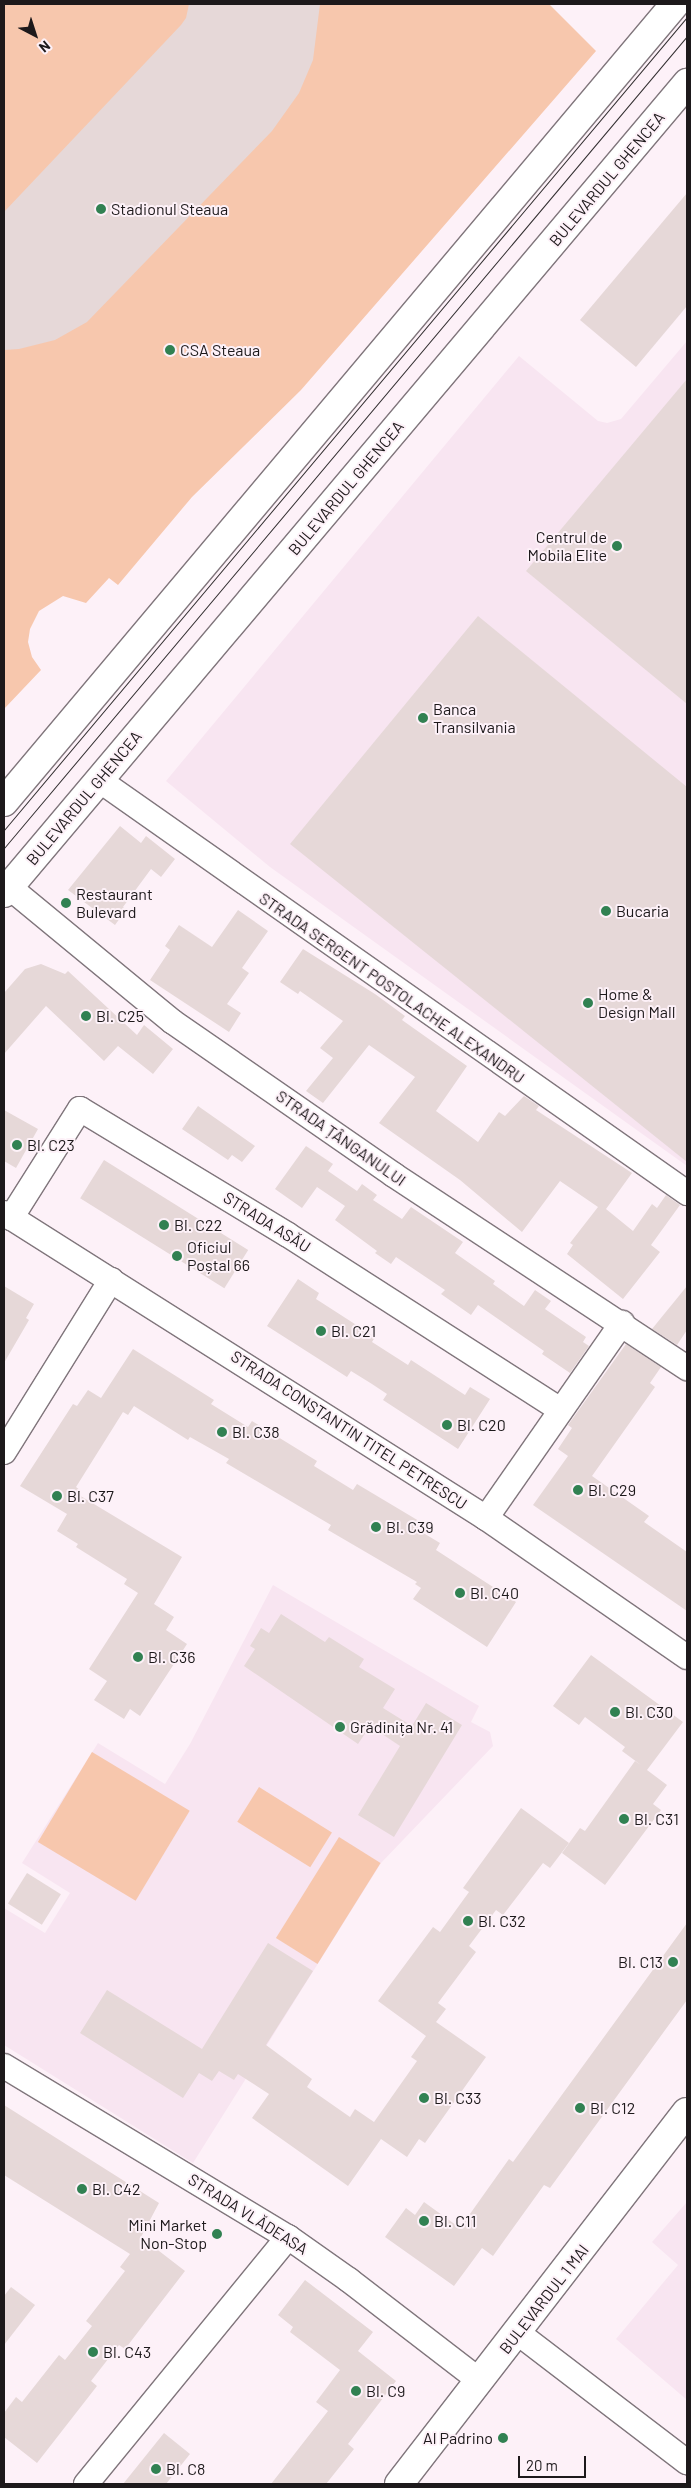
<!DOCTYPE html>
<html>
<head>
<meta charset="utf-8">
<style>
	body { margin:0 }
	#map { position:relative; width:691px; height:2488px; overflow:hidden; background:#fdf1f8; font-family:Barlow,sans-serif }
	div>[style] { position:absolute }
	.built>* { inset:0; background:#f8e5f1 }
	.green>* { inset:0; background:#f7c7ad; transform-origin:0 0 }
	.building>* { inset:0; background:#e6d8d8; transform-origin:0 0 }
	.roads { filter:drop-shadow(1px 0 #80767c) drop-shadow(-1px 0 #80767c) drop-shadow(0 1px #80767c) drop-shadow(0 -1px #80767c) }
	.minor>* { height:24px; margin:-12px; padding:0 12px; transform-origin:12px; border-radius:12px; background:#fff }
	.major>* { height:28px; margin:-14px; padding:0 14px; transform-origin:14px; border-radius:14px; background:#fff }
	.tram>* { height:1px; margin:-0.5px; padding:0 0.5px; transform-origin:0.5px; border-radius:0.5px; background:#332f31 }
	.dots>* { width:14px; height:14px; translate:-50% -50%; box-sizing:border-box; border:2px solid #fdf1f8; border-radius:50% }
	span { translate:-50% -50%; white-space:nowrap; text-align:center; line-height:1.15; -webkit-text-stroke:4px #fdf1f8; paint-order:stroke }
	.street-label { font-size:16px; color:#1d191b }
	.poi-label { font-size:16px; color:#1d191b }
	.left { translate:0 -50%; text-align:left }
	.right { translate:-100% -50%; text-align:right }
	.frame { position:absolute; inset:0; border:5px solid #1d191b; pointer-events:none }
	.north { position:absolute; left:10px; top:10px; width:50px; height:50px; -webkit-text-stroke:4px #fdf1f8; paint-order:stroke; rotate:140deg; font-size:14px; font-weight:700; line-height:20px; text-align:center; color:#1d191b }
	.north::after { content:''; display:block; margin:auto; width:18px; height:22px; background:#1d191b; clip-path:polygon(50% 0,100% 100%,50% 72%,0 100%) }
	.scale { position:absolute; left:518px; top:2456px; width:68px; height:22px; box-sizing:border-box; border:2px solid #1d191b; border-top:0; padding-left:6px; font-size:15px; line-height:18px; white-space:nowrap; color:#1d191b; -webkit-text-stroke:4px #fdf1f8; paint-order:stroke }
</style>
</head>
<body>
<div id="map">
	<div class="built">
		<i style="clip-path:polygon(687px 341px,687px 1166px,270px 867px,166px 781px,519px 356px,598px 421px,607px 423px,621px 419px)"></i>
		<i style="clip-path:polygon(273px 1585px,479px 1706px,471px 1722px,490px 1732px,493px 1746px,381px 1863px,193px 2163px,4px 2045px,4px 1908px,45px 1933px,70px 1893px,22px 1863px,98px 1743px,165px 1784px,190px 1744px)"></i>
		<i style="clip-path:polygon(687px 2202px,687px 2400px,616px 2339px,678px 2265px,652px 2242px)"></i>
	</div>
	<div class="green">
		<i style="clip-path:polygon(4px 4px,549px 4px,596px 51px,301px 390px,192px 497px,118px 585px,109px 578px,86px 603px,63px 596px,39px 611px,30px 629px,28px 642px,32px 657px,41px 670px,4px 709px)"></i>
		<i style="left:92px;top:1752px;width:114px;height:105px;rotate:31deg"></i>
		<i style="left:259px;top:1787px;width:86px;height:41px;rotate:32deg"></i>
		<i style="left:339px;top:1837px;width:49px;height:119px;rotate:32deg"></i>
	</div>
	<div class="building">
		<i style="clip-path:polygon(189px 4px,320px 4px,313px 60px,299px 93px,272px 131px,87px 322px,55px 340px,19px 349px,4px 350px,4px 212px,181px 25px,186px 18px)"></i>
		<i style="clip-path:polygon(687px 193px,687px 306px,636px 367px,580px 320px)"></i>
		<i style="clip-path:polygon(687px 379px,687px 704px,526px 571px)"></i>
		<i style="clip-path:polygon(478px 616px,687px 787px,687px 1162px,290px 844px)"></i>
		<i style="clip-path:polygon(120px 826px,141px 843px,146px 836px,175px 859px,161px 877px,151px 869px,123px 907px,126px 910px,115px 925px,68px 890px)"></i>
		<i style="clip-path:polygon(238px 910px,268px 931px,242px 968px,249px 973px,227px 1004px,241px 1013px,229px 1032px,150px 980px,170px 950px,165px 946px,179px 925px,212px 947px)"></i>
		<i style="clip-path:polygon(303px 949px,375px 994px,405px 1016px,402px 1020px,467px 1066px,436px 1111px,478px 1142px,499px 1112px,505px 1116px,524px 1096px,539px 1106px,536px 1110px,632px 1173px,606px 1209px,633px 1231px,652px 1204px,657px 1208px,666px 1195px,680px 1205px,651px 1245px,660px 1252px,623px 1299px,567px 1254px,573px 1245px,570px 1243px,598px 1207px,560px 1181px,522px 1232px,460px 1180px,379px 1123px,415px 1077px,369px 1045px,323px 1103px,306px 1091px,333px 1058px,320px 1048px,343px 1021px,300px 991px,298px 994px,280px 982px)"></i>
		<i style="clip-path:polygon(41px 964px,65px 974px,68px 971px,137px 1035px,144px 1025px,173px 1049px,153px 1074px,118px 1046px,104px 1061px,46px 1006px,4px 1054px,4px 993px,25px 969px)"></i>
		<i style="clip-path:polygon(198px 1106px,255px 1146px,242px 1162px,232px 1155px,228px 1160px,182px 1129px)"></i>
		<i style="clip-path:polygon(4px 1110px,38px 1129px,16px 1168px,4px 1161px)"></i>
		<i style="clip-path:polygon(306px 1146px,333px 1164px,328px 1171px,357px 1191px,362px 1184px,377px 1195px,373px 1200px,402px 1219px,411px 1207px,463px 1242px,455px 1253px,495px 1281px,493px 1284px,524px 1306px,535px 1290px,551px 1301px,545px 1309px,586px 1337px,583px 1342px,589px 1346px,570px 1373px,542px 1354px,544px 1351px,478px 1305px,471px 1315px,441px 1294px,445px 1290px,396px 1257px,391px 1264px,375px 1253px,377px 1251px,335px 1220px,345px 1206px,317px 1187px,302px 1208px,275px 1189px)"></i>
		<i style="left:104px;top:1160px;width:170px;height:45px;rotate:32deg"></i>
		<i style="clip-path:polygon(298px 1279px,319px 1293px,316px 1299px,375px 1337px,372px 1342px,408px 1365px,411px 1360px,465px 1395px,470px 1387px,490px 1399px,458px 1449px,383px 1400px,387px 1394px,372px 1384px,351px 1371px,347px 1377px,267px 1326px)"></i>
		<i style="clip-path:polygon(4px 1286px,34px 1304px,26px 1318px,29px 1320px,4px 1363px)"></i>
		<i style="clip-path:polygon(687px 1286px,687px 1330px,677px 1345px,652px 1329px)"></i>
		<i style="clip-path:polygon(626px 1344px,661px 1367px,650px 1383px,655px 1387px,592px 1476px,649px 1516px,644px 1522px,687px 1552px,687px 1611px,533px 1505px,568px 1456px,558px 1449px,572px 1428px,568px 1425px)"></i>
		<i style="clip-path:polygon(133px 1349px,214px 1400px,211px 1404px,248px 1427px,252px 1421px,317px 1461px,314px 1466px,353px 1490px,357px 1484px,424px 1524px,420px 1531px,440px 1543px,436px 1550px,516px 1602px,487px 1647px,413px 1599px,421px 1588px,415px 1584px,417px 1582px,328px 1530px,331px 1525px,226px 1463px,229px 1459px,190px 1437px,188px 1440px,134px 1406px,128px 1415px,123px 1412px,76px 1487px,81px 1491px,79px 1495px,182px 1557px,154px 1604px,174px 1617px,166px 1630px,187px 1644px,140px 1716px,130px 1709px,124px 1719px,94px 1700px,107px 1681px,89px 1669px,138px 1593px,124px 1584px,127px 1579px,76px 1547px,78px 1544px,57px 1531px,67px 1514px,20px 1486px,73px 1404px,77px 1406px,88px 1390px,101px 1398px)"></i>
		<i style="clip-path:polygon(281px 1614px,325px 1642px,329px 1637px,364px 1659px,359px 1667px,395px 1689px,383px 1708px,412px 1726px,426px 1703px,462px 1725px,394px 1837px,358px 1815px,400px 1746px,370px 1726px,358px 1744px,244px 1666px,255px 1649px,250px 1646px,261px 1628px,269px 1633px)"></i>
		<i style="clip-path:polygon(591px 1655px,683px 1722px,647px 1770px,667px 1785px,653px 1804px,661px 1810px,605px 1885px,562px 1853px,580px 1828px,585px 1831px,635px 1761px,641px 1765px,622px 1751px,625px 1747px,585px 1717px,579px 1725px,553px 1706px)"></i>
		<i style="clip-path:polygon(521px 1808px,569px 1843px,550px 1868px,543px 1863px,503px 1915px,496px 1910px,469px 1946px,476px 1952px,438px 2003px,446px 2009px,436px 2022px,486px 2057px,425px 2143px,419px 2139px,407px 2157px,381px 2139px,348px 2186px,252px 2118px,269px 2094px,238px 2074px,234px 2080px,219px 2071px,212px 2081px,199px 2073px,183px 2098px,80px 2033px,107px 1990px,202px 2049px,268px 1943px,313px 1971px,266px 2045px,312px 2079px,307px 2087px,350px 2117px,355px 2109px,374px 2122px,417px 2061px,411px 2057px,426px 2036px,378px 2001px,433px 1927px,440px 1932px,469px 1892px,463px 1888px)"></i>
		<i style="left:27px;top:1873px;width:40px;height:36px;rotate:32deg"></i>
		<i style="clip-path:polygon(687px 1923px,687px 2000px,550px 2188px,544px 2185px,493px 2256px,482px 2248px,454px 2286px,385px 2237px,406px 2208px,415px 2215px,424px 2202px,460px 2228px,509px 2159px,513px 2162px)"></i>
		<i style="clip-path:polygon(4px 2105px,159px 2203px,141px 2237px,185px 2271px,125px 2349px,119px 2345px,91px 2381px,97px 2386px,37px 2463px,4px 2437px,4px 2413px,16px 2397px,22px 2402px,59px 2355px,65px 2360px,92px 2326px,86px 2321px,125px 2271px,120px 2267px,130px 2254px,4px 2175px)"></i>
		<i style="clip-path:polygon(305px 2280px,373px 2332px,358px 2351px,396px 2381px,348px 2444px,354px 2449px,326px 2484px,271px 2484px,328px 2411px,316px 2402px,340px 2370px,290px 2332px,293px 2327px,278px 2315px)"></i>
		<i style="clip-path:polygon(11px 2287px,35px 2305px,4px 2345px,4px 2296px)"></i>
		<i style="clip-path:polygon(164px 2433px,190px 2454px,166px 2484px,123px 2484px)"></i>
	</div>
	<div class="roads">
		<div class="minor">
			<i style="left:99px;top:780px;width:719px;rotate:35.08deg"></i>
			<i style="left:9px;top:887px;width:212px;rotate:39.5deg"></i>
			<i style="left:173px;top:1022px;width:269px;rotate:34.7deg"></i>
			<i style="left:394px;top:1175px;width:351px;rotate:33.4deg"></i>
			<i style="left:4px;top:1213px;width:570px;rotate:32.32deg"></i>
			<i style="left:486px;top:1518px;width:244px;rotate:34.7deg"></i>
			<i style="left:11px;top:1218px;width:129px;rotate:-57.7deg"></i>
			<i style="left:80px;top:1109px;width:243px;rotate:31.2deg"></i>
			<i style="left:288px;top:1235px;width:324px;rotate:32.7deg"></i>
			<i style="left:4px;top:1452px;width:203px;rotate:-58.1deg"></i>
			<i style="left:486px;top:1518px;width:238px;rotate:-55.1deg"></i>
			<i style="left:4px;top:2066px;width:332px;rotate:31.1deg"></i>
			<i style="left:288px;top:2237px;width:75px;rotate:35.2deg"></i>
			<i style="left:349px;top:2280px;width:165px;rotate:37.6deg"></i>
			<i style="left:518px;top:2333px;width:213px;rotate:37.4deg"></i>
			<i style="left:86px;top:2484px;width:319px;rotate:-50.7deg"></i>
		</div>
		<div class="major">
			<i style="left:4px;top:802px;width:1043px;rotate:-49.94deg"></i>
			<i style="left:4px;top:893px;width:1060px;rotate:-49.86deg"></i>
			<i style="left:399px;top:2484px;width:470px;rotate:-52.3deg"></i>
		</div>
	</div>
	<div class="tram">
		<i style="left:4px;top:830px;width:1062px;rotate:-49.97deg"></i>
		<i style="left:4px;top:848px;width:1061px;rotate:-49.93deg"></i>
	</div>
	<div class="dots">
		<i style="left:101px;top:209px;background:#318152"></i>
		<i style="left:170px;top:350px;background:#318152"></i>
		<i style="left:617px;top:546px;background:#318152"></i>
		<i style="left:423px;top:718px;background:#318152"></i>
		<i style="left:66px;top:903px;background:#318152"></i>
		<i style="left:606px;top:911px;background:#318152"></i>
		<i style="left:588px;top:1003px;background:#318152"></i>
		<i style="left:86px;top:1016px;background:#318152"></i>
		<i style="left:17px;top:1145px;background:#318152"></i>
		<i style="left:164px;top:1225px;background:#318152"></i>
		<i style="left:177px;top:1256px;background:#318152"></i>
		<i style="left:321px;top:1331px;background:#318152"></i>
		<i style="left:447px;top:1425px;background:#318152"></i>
		<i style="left:222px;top:1432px;background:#318152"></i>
		<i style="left:578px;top:1490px;background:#318152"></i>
		<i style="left:57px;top:1496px;background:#318152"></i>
		<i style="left:376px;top:1527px;background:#318152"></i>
		<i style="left:460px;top:1593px;background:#318152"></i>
		<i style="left:138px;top:1657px;background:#318152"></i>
		<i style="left:615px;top:1712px;background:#318152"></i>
		<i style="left:340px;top:1727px;background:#318152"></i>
		<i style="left:624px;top:1819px;background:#318152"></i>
		<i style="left:468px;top:1921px;background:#318152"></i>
		<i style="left:673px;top:1962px;background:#318152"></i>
		<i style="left:424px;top:2098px;background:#318152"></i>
		<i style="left:580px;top:2108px;background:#318152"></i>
		<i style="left:82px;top:2189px;background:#318152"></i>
		<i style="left:424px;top:2221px;background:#318152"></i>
		<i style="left:217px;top:2234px;background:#318152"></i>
		<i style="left:93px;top:2352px;background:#318152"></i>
		<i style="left:356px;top:2391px;background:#318152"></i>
		<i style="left:503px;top:2438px;background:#318152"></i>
		<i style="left:156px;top:2469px;background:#318152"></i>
	</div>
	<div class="street-label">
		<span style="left:607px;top:179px;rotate:-50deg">BULEVARDUL GHENCEA</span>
		<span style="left:346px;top:488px;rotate:-50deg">BULEVARDUL GHENCEA</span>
		<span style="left:84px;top:798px;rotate:-50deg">BULEVARDUL GHENCEA</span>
		<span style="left:392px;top:988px;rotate:35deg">STRADA SERGENT POSTOLACHE ALEXANDRU</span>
		<span style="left:341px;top:1138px;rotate:35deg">STRADA ȚÂNGANULUI</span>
		<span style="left:267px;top:1222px;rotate:32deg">STRADA ASĂU</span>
		<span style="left:349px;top:1430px;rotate:33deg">STRADA CONSTANTIN TITEL PETRESCU</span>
		<span style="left:248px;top:2214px;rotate:32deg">STRADA VLĂDEASA</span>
		<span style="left:544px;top:2299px;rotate:-52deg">BULEVARDUL 1 MAI</span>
	</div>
	<div class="poi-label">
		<span class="left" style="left:111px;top:209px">Stadionul Steaua</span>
		<span class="left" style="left:180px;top:350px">CSA Steaua</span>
		<span class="right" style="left:607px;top:546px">Centrul de<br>Mobila Elite</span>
		<span class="left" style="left:433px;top:718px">Banca<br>Transilvania</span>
		<span class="left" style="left:76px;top:903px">Restaurant<br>Bulevard</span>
		<span class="left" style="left:616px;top:911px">Bucaria</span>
		<span class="left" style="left:598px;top:1003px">Home &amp;<br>Design Mall</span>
		<span class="left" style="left:96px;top:1016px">Bl. C25</span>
		<span class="left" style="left:27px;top:1145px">Bl. C23</span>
		<span class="left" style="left:174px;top:1225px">Bl. C22</span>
		<span class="left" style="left:187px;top:1256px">Oficiul<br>Poștal 66</span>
		<span class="left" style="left:331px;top:1331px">Bl. C21</span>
		<span class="left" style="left:457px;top:1425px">Bl. C20</span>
		<span class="left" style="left:232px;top:1432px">Bl. C38</span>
		<span class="left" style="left:588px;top:1490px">Bl. C29</span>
		<span class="left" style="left:67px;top:1496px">Bl. C37</span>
		<span class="left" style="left:386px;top:1527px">Bl. C39</span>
		<span class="left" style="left:470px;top:1593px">Bl. C40</span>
		<span class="left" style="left:148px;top:1657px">Bl. C36</span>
		<span class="left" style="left:625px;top:1712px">Bl. C30</span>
		<span class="left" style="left:350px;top:1727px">Grădinița Nr. 41</span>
		<span class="left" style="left:634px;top:1819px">Bl. C31</span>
		<span class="left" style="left:478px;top:1921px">Bl. C32</span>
		<span class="right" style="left:663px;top:1962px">Bl. C13</span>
		<span class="left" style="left:434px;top:2098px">Bl. C33</span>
		<span class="left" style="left:590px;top:2108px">Bl. C12</span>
		<span class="left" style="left:92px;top:2189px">Bl. C42</span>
		<span class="left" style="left:434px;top:2221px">Bl. C11</span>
		<span class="right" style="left:207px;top:2234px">Mini Market<br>Non-Stop</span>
		<span class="left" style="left:103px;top:2352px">Bl. C43</span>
		<span class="left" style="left:366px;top:2391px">Bl. C9</span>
		<span class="right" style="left:493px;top:2438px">Al Padrino</span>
		<span class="left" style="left:166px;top:2469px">Bl. C8</span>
	</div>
	<div class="frame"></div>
	<div class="north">N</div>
	<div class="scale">20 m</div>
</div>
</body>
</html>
